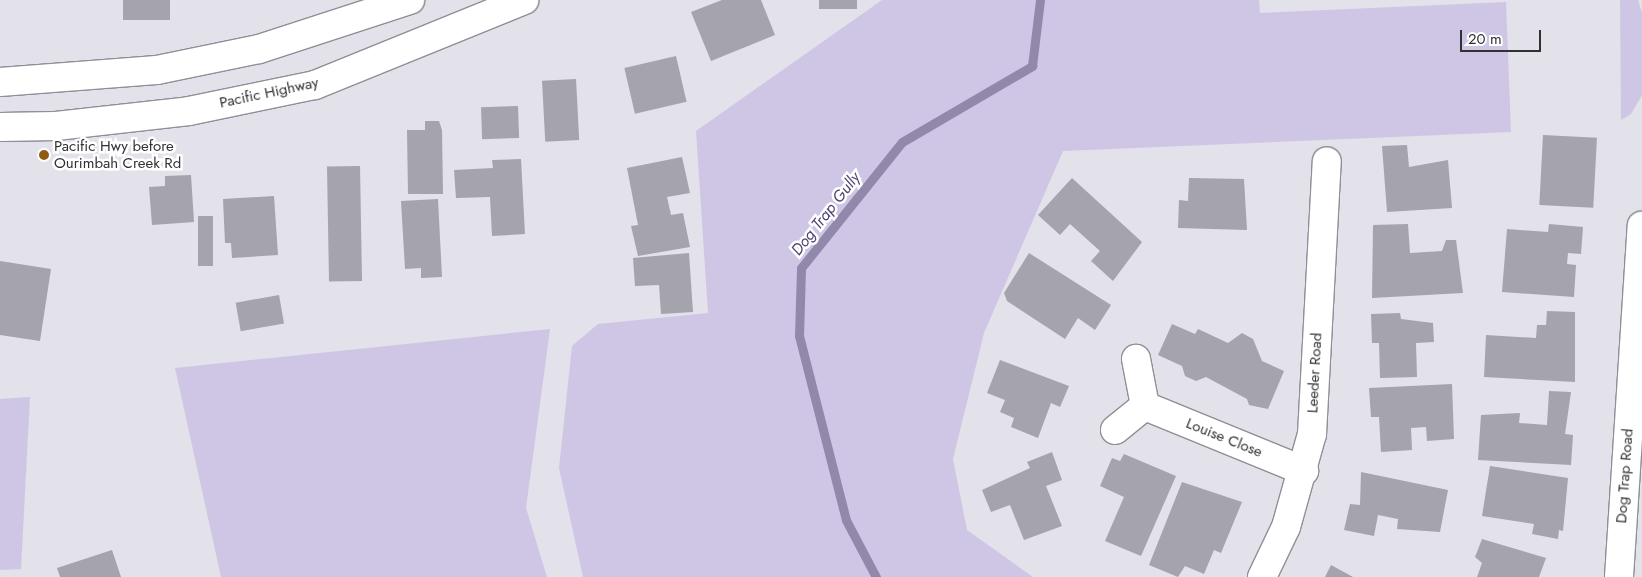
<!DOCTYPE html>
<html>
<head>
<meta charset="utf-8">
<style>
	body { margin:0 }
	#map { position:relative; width:1642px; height:577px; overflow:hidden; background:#e3e1e9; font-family:Jost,sans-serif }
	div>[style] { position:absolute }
	.green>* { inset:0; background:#cfc6e6 }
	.stream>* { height:9px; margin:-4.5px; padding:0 4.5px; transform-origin:4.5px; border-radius:4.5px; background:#9289aa }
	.building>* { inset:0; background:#a5a3ab; transform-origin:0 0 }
	.roads { filter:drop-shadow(1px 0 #908e96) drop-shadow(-1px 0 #908e96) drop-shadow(0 1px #908e96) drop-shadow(0 -1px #908e96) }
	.minor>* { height:28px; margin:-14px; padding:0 14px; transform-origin:14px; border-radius:14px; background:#fff }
	.major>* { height:28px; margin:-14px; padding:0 14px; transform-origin:14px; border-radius:14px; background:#fff }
	.dots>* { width:14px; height:14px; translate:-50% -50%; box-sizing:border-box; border:2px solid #fff; border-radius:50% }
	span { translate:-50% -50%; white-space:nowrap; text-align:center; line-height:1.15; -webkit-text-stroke:5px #fff; paint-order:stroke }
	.street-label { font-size:15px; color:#313033 }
	.poi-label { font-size:15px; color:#313033 }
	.left { translate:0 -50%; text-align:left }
	.water-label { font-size:16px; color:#514271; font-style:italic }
	.scale { position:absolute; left:1460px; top:30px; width:81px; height:22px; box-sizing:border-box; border:2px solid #313033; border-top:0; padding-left:6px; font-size:15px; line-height:18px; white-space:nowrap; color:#313033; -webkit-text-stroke:4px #fff; paint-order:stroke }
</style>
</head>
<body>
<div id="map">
	<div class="green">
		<i style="clip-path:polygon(882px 0,1259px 0,1260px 13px,1506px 2px,1511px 132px,1063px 151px,984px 333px,953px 459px,967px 530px,1033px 577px,583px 577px,559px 468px,572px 346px,598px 324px,708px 313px,696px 131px)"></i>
		<i style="clip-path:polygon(1620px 0,1638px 0,1642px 13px,1642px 95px,1631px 114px,1621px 120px)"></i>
		<i style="clip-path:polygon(550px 329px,526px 508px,547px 577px,221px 577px,175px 368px)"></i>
		<i style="clip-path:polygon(30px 397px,21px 569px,0 570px,0 399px)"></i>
	</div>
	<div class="stream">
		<i style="left:876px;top:577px;width:64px;rotate:-117.8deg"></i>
		<i style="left:846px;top:520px;width:190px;rotate:-104.3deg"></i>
		<i style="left:799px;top:336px;width:68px;rotate:-88.3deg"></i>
		<i style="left:801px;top:268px;width:161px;rotate:-51.3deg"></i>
		<i style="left:902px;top:142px;width:151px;rotate:-30.3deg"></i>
		<i style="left:1032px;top:66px;width:66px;rotate:-83.1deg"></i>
	</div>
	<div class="building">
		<i style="left:123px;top:0;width:47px;height:20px"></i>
		<i style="clip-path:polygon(722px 0,761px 0,775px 35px,711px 61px,691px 12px)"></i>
		<i style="left:819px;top:0;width:38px;height:9px"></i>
		<i style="left:676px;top:56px;width:47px;height:53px;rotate:77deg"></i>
		<i style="left:576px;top:79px;width:61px;height:34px;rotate:87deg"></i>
		<i style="left:518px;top:106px;width:32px;height:37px;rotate:88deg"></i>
		<i style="clip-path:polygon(425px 121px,439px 121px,442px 130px,443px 194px,408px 194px,407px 130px,425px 130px)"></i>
		<i style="left:1543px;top:135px;width:54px;height:70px;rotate:3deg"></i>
		<i style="clip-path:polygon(1407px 145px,1409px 167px,1448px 160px,1452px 208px,1387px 212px,1382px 146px)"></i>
		<i style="clip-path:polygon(682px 157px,690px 193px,667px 197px,671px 215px,683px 213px,690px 247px,638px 256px,631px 226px,638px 225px,627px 168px)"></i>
		<i style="clip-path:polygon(521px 159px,525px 234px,492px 236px,490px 197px,456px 198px,454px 170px,493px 168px,492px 160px)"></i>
		<i style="left:360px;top:166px;width:115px;height:33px;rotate:89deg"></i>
		<i style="clip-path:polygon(191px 175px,194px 222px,152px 225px,149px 187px,165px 186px,165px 176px)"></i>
		<i style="clip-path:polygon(1072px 178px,1142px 242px,1113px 281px,1091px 261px,1100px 251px,1070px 224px,1060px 235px,1038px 215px)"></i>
		<i style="clip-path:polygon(1189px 178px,1244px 179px,1247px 230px,1178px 228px,1179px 200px,1188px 201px)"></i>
		<i style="clip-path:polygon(274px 196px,278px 255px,232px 258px,231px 243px,225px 243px,223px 199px)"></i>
		<i style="clip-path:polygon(438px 199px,442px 277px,421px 278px,421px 268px,405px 269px,401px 201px)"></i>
		<i style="left:198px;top:216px;width:15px;height:50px"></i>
		<i style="clip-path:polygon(1408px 224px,1410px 253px,1442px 251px,1446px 240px,1456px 240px,1463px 293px,1372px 298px,1373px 225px)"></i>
		<i style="clip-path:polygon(1549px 224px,1583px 227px,1581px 254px,1568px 253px,1567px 264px,1576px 265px,1574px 297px,1502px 292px,1507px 229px,1548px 232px)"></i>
		<i style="clip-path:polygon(689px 253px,693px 312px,661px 314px,659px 285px,635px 286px,633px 258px)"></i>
		<i style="clip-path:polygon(1029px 253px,1111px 305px,1095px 330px,1078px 318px,1065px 339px,1007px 301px,1004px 293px)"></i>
		<i style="clip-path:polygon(0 261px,51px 269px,40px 341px,0 335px)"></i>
		<i style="left:279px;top:295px;width:29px;height:44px;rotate:80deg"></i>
		<i style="clip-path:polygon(1547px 311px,1575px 312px,1575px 382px,1484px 377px,1486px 335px,1536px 338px,1537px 325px,1546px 325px)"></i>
		<i style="clip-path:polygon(1400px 313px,1401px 319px,1433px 323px,1434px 342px,1416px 343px,1417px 377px,1380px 378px,1379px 343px,1372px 343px,1371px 314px)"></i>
		<i style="clip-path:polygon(1172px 324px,1195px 334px,1198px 329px,1228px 343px,1242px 333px,1253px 339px,1262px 361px,1284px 371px,1268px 409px,1249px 405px,1247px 399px,1206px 377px,1196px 381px,1185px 376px,1182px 366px,1158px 355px)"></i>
		<i style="clip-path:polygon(1000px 360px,1069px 386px,1060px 407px,1051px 403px,1038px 438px,1011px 427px,1014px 418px,1000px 412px,1005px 400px,987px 393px)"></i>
		<i style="clip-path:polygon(1452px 384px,1454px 439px,1427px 441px,1426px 427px,1411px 428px,1412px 450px,1381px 452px,1379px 417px,1371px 417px,1369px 388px)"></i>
		<i style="clip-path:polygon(1549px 391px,1571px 392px,1565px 434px,1573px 435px,1571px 465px,1478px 460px,1481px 415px,1520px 413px,1519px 423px,1547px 425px)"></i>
		<i style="clip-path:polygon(1052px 452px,1062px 480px,1046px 486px,1062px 526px,1024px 540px,1010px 505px,991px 512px,982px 490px,1030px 468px,1027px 462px)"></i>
		<i style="clip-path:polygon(1124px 454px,1176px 476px,1141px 556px,1105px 541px,1124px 497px,1100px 486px,1112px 458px,1120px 461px)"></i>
		<i style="clip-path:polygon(1490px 466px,1568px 478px,1563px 531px,1559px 530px,1558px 539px,1532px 534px,1534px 524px,1482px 516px)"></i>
		<i style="clip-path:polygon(1361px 472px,1448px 490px,1440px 532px,1397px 529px,1398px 519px,1378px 515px,1374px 536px,1344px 530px,1350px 504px,1360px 505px)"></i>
		<i style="clip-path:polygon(1182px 482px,1242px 502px,1221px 553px,1214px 550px,1204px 574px,1185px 566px,1178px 577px,1149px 565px)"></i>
		<i style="clip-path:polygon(1482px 539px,1546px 558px,1539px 577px,1477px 577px,1482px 563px,1475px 557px)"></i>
		<i style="clip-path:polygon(112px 550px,121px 577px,60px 577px,57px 568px)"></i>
		<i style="clip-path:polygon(1331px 565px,1353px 577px,1325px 577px)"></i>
	</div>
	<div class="roads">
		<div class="minor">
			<i style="left:1145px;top:406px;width:172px;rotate:22.2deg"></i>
			<i style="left:1115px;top:430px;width:38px;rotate:-39deg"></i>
			<i style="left:1145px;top:406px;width:48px;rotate:-100.8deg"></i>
			<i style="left:1262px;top:577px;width:55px;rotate:-64.4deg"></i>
			<i style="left:1286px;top:527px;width:97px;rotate:-74.4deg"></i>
			<i style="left:1312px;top:434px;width:273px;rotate:-86.9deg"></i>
			<i style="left:1619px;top:577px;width:352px;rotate:-86.3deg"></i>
		</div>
		<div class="major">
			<i style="left:0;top:82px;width:157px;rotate:-4.4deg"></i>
			<i style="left:157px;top:70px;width:104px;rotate:-11.6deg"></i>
			<i style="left:259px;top:49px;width:159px;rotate:-18deg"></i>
			<i style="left:0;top:127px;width:56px;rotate:-1deg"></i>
			<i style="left:56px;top:126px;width:134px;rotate:-6.4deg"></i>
			<i style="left:189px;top:111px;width:129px;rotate:-11.7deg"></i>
			<i style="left:315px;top:85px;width:226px;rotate:-22.1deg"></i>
		</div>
	</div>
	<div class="dots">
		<i style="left:44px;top:155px;background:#925b13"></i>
	</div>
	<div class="street-label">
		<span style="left:269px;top:93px;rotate:-12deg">Pacific Highway</span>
		<span style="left:1315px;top:373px;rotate:-87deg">Leeder Road</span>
		<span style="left:1224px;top:438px;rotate:22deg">Louise Close</span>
		<span style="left:1625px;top:476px;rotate:-86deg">Dog Trap Road</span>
	</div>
	<div class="poi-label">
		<span class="left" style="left:54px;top:155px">Pacific Hwy before<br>Ourimbah Creek Rd</span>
	</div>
	<div class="water-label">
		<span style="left:826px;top:214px;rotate:-52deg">Dog Trap Gully</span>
	</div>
	<div class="scale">20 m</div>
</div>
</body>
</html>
